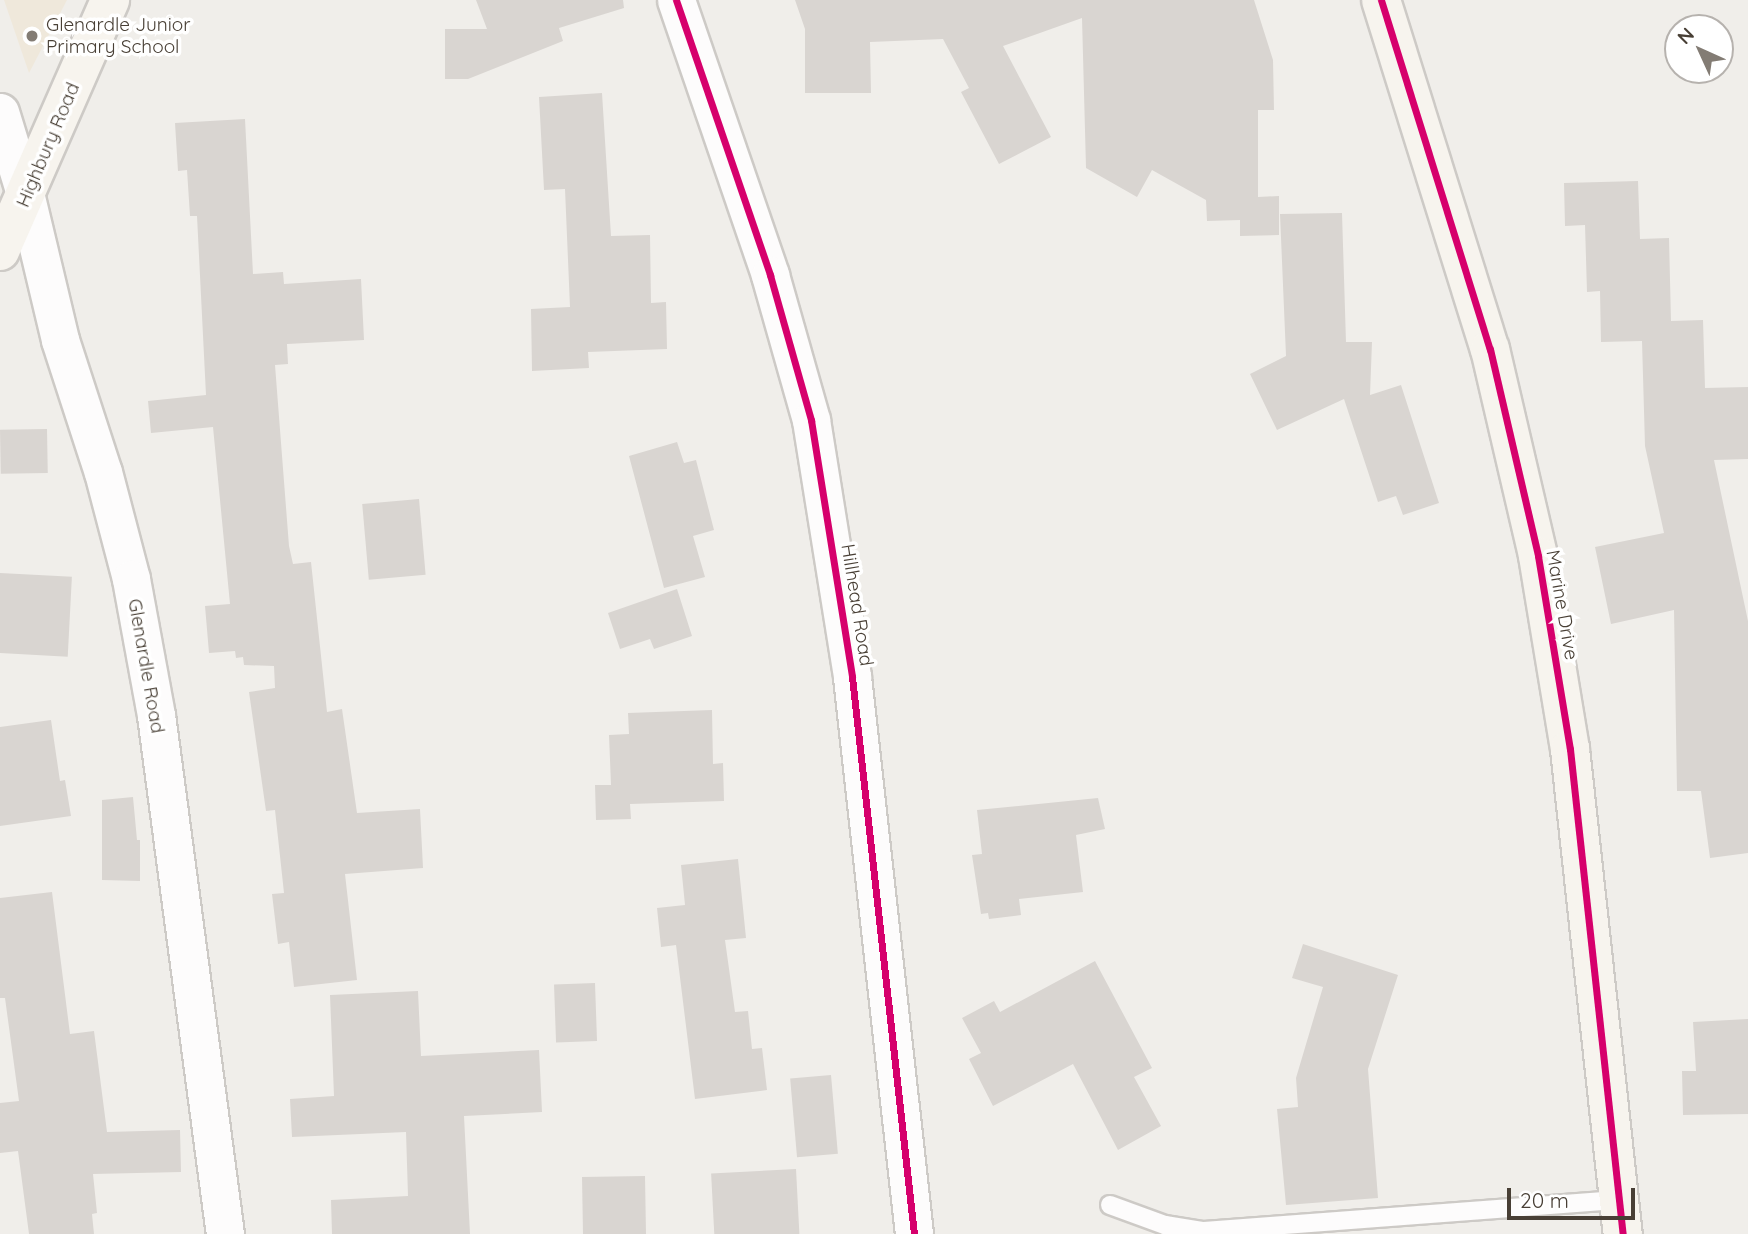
<!DOCTYPE html>
<html>
<head>
<meta charset="utf-8">
<style>
	body { margin:0 }
	#map { position:relative; width:1748px; height:1234px; overflow:hidden; background:#f0eeea; font-family:Quicksand,sans-serif }
	div>[style] { position:absolute }
	.education>* { inset:0; background:#efe8db }
	.building>* { inset:0; background:#d9d5d1; transform-origin:0 0 }
	.roads { filter:drop-shadow(2px 0 #cdcac6) drop-shadow(-2px 0 #cdcac6) drop-shadow(0 2px #cdcac6) drop-shadow(0 -2px #cdcac6) }
	.lane>* { height:18px; margin:-9px; padding:0 9px; transform-origin:9px; border-radius:9px; background:#fdfcfc }
	.street>* { height:37px; margin:-18.5px; padding:0 18.5px; transform-origin:18.5px; border-radius:18.5px; background:#fdfcfc }
	.secondary>* { height:38px; margin:-19px; padding:0 19px; transform-origin:19px; border-radius:19px; background:#f7f4ee }
	.cycleway>* { height:7px; margin:-3.5px; padding:0 3.5px; transform-origin:3.5px; border-radius:3.5px; background:#d6006c }
	.dots>* { width:19px; height:19px; translate:-50% -50%; box-sizing:border-box; border:4px solid #fff; border-radius:50% }
	span { translate:-50% -50%; white-space:nowrap; text-align:center; line-height:1.15; -webkit-text-stroke:7px #fff; paint-order:stroke }
	.poi-label { font-size:19px; color:#483f35 }
	.left { translate:0 -50%; text-align:left }
	.street-label { font-size:19px; color:#483f35 }
	.north { position:absolute; left:1664px; top:14px; width:70px; height:70px; box-sizing:border-box; background:#fff; border:2px solid #b6b2ae; border-radius:50%; rotate:315deg; font-size:19px; font-weight:700; line-height:28px; text-align:center; color:#483f35 }
	.north::after { content:''; display:block; margin:auto; width:24px; height:32px; background:#837c74; clip-path:polygon(50% 0,100% 100%,50% 72%,0 100%) }
	.scale { position:absolute; left:1507px; top:1188px; width:128px; height:32px; box-sizing:border-box; border:4px solid #483f35; border-top:0; padding-left:9px; font-size:21px; line-height:24px; white-space:nowrap; color:#483f35; -webkit-text-stroke:5px #fff; paint-order:stroke }
</style>
</head>
<body>
<div id="map">
	<div class="education">
		<i style="clip-path:polygon(4px 0,67px 0,29px 73px)"></i>
	</div>
	<div class="building">
		<i style="clip-path:polygon(476px 0,623px 0,624px 8px,559px 28px,563px 41px,468px 79px,445px 79px,445px 29px,487px 29px)"></i>
		<i style="clip-path:polygon(795px 0,1254px 0,1273px 60px,1274px 110px,1258px 110px,1258px 197px,1279px 196px,1279px 235px,1240px 236px,1240px 220px,1207px 221px,1206px 200px,1152px 170px,1137px 197px,1086px 168px,1082px 18px,1003px 46px,1051px 137px,999px 164px,961px 92px,969px 88px,943px 39px,870px 42px,871px 93px,805px 93px,805px 29px)"></i>
		<i style="clip-path:polygon(602px 93px,611px 236px,650px 235px,651px 303px,666px 302px,667px 349px,588px 352px,589px 368px,532px 371px,531px 309px,570px 307px,565px 189px,544px 190px,539px 97px)"></i>
		<i style="clip-path:polygon(245px 119px,253px 274px,283px 272px,284px 284px,361px 279px,364px 340px,287px 344px,288px 364px,275px 365px,289px 546px,293px 564px,311px 562px,327px 712px,342px 709px,357px 813px,420px 809px,423px 868px,345px 874px,357px 980px,294px 987px,289px 942px,278px 944px,272px 894px,284px 893px,275px 810px,266px 811px,249px 692px,275px 688px,274px 666px,244px 665px,243px 657px,236px 658px,235px 651px,209px 653px,205px 606px,230px 604px,213px 427px,151px 433px,148px 401px,206px 395px,197px 216px,190px 216px,187px 170px,178px 171px,175px 123px)"></i>
		<i style="clip-path:polygon(1638px 181px,1640px 239px,1669px 238px,1671px 321px,1703px 320px,1705px 388px,1748px 387px,1748px 459px,1714px 460px,1748px 621px,1748px 853px,1710px 858px,1701px 791px,1677px 791px,1674px 610px,1611px 624px,1595px 547px,1664px 533px,1645px 446px,1642px 341px,1601px 342px,1600px 291px,1587px 292px,1585px 225px,1565px 226px,1564px 183px)"></i>
		<i style="clip-path:polygon(1342px 213px,1346px 342px,1372px 342px,1370px 395px,1401px 385px,1439px 503px,1403px 515px,1396px 496px,1378px 502px,1344px 399px,1277px 430px,1250px 374px,1286px 356px,1280px 214px)"></i>
		<i style="left:47px;top:429px;width:44px;height:47px;rotate:89deg"></i>
		<i style="clip-path:polygon(677px 442px,684px 463px,696px 460px,714px 530px,693px 536px,705px 577px,664px 588px,629px 456px)"></i>
		<i style="left:419px;top:499px;width:76px;height:57px;rotate:85deg"></i>
		<i style="left:0;top:573px;width:72px;height:80px;rotate:3deg"></i>
		<i style="clip-path:polygon(677px 589px,692px 636px,654px 649px,650px 639px,620px 649px,608px 613px)"></i>
		<i style="clip-path:polygon(712px 710px,713px 764px,723px 763px,724px 801px,630px 804px,631px 819px,596px 820px,595px 785px,611px 785px,609px 735px,629px 734px,628px 713px)"></i>
		<i style="clip-path:polygon(51px 720px,60px 781px,65px 780px,71px 816px,0 826px,0 727px)"></i>
		<i style="clip-path:polygon(133px 797px,137px 840px,140px 840px,140px 881px,102px 880px,102px 800px)"></i>
		<i style="clip-path:polygon(1098px 798px,1105px 829px,1076px 835px,1083px 892px,1019px 899px,1021px 915px,989px 919px,988px 913px,981px 914px,972px 855px,982px 854px,977px 810px)"></i>
		<i style="clip-path:polygon(738px 859px,746px 938px,725px 940px,735px 1012px,748px 1011px,752px 1049px,762px 1048px,767px 1090px,695px 1099px,676px 945px,661px 947px,657px 908px,685px 905px,681px 865px)"></i>
		<i style="clip-path:polygon(52px 892px,70px 1034px,94px 1031px,107px 1132px,180px 1130px,181px 1172px,93px 1174px,97px 1213px,92px 1214px,94px 1234px,29px 1234px,18px 1151px,0 1153px,0 1103px,19px 1101px,5px 998px,0 998px,0 898px)"></i>
		<i style="clip-path:polygon(1303px 944px,1398px 975px,1368px 1069px,1378px 1198px,1286px 1205px,1277px 1109px,1298px 1107px,1296px 1078px,1323px 987px,1292px 978px)"></i>
		<i style="clip-path:polygon(1095px 961px,1152px 1068px,1134px 1077px,1161px 1126px,1118px 1150px,1073px 1064px,993px 1106px,969px 1059px,981px 1053px,962px 1018px,994px 1001px,1000px 1012px)"></i>
		<i style="left:595px;top:983px;width:58px;height:41px;rotate:88deg"></i>
		<i style="clip-path:polygon(418px 991px,421px 1056px,539px 1050px,542px 1112px,464px 1116px,470px 1234px,332px 1234px,331px 1200px,408px 1196px,406px 1132px,292px 1137px,290px 1099px,334px 1096px,330px 995px)"></i>
		<i style="clip-path:polygon(1748px 1019px,1748px 1114px,1683px 1115px,1682px 1071px,1696px 1071px,1693px 1022px)"></i>
		<i style="left:831px;top:1075px;width:79px;height:41px;rotate:85deg"></i>
		<i style="left:796px;top:1169px;width:65px;height:85px;rotate:87deg"></i>
		<i style="left:645px;top:1176px;width:58px;height:63px;rotate:89deg"></i>
	</div>
	<div class="roads">
		<div class="lane">
			<i style="left:1110px;top:1205px;width:59px;rotate:20deg"></i>
			<i style="left:1165px;top:1225px;width:39px;rotate:9deg"></i>
			<i style="left:1204px;top:1231px;width:416px;rotate:-4.3deg"></i>
		</div>
		<div class="street">
			<i style="left:676px;top:0;width:291px;rotate:71.1deg"></i>
			<i style="left:770px;top:275px;width:151px;rotate:74.2deg"></i>
			<i style="left:811px;top:420px;width:260px;rotate:80.9deg"></i>
			<i style="left:852px;top:677px;width:560px;rotate:83.65deg"></i>
			<i style="left:0;top:112px;width:89px;rotate:73deg"></i>
			<i style="left:26px;top:197px;width:147px;rotate:76.6deg"></i>
			<i style="left:60px;top:340px;width:139px;rotate:72deg"></i>
			<i style="left:103px;top:472px;width:111px;rotate:75.3deg"></i>
			<i style="left:131px;top:579px;width:138px;rotate:79.6deg"></i>
			<i style="left:156px;top:715px;width:524px;rotate:82.43deg"></i>
		</div>
		<div class="secondary">
			<i style="left:1381px;top:0;width:366px;rotate:72.7deg"></i>
			<i style="left:1490px;top:349px;width:212px;rotate:76.9deg"></i>
			<i style="left:1538px;top:556px;width:196px;rotate:80.6deg"></i>
			<i style="left:1570px;top:749px;width:488px;rotate:83.8deg"></i>
			<i style="left:0;top:251px;width:274px;rotate:-66.3deg"></i>
		</div>
	</div>
	<div class="cycleway">
		<i style="left:676px;top:0;width:291px;rotate:71.1deg"></i>
		<i style="left:770px;top:275px;width:151px;rotate:74.2deg"></i>
		<i style="left:811px;top:420px;width:260px;rotate:80.9deg"></i>
		<i style="left:852px;top:677px;width:560px;rotate:83.65deg"></i>
		<i style="left:1381px;top:0;width:366px;rotate:72.7deg"></i>
		<i style="left:1490px;top:349px;width:212px;rotate:76.9deg"></i>
		<i style="left:1538px;top:556px;width:196px;rotate:80.6deg"></i>
		<i style="left:1570px;top:749px;width:488px;rotate:83.8deg"></i>
	</div>
	<div class="dots">
		<i style="left:32px;top:36px;background:#837c74"></i>
	</div>
	<div class="poi-label">
		<span class="left" style="left:46px;top:36px">Glenardle Junior<br>Primary School</span>
	</div>
	<div class="street-label">
		<span style="left:48px;top:145px;rotate:-67deg">Highbury Road</span>
		<span style="left:857px;top:605px;rotate:81deg">Hillhead Road</span>
		<span style="left:1562px;top:605px;rotate:80deg">Marine Drive</span>
		<span style="left:146px;top:666px;rotate:80deg">Glenardle Road</span>
	</div>
	<div class="north">N</div>
	<div class="scale">20 m</div>
</div>
</body>
</html>
